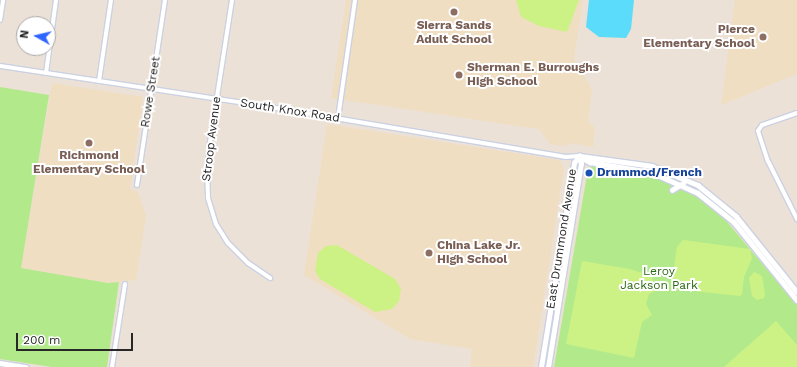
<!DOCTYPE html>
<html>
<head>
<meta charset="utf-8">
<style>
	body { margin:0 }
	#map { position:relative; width:797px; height:367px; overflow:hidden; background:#ece1d6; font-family:"Work Sans",sans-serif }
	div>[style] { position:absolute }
	.education>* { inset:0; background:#f0dec2 }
	.green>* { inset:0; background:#b2e98b }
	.pitch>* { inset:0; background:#ccf285 }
	.water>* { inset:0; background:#5bdcfb }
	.roads { filter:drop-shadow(1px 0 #cbd1e2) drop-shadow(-1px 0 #cbd1e2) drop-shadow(0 1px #cbd1e2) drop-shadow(0 -1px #cbd1e2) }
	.minor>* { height:4px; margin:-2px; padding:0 2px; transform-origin:2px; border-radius:2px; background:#fff }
	.tertiary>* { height:4.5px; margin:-2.25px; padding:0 2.25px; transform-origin:2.25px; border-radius:2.25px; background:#fff }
	.dots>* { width:11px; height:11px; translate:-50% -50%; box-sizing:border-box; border:2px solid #fff; border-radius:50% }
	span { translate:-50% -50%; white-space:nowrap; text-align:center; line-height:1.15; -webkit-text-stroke:4px #fff; paint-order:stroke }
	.education-label { font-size:12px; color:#785e54; font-weight:700 }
	.right { translate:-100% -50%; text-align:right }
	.left { translate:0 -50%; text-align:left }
	.street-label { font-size:12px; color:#272727 }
	.transit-label { font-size:12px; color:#164399; font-weight:700 }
	.park-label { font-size:12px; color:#2a6911 }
	.north { position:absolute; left:16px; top:16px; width:40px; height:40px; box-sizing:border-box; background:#fff; border:1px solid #a9a9a9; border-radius:50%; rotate:278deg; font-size:11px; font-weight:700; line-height:16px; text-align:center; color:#272727 }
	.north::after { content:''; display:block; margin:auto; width:14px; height:18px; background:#2f65ff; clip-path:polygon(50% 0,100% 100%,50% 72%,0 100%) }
	.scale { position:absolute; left:16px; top:333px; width:117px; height:18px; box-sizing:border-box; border:2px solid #272727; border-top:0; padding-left:5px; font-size:12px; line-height:14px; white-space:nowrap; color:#272727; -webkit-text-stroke:3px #fff; paint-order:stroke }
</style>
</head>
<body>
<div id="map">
	<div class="education">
		<i style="clip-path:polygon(346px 0,583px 0,574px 59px,592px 89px,588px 121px,595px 128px,593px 147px,571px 143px,567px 146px,550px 144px,539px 129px,331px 98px)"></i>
		<i style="clip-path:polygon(735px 0,797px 0,797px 74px,721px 105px)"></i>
		<i style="clip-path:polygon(52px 83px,143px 97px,130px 189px,138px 192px,146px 216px,136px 280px,108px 283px,21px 268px)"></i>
		<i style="clip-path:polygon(327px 124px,559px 160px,564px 168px,533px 367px,470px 367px,472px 349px,410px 339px,304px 275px)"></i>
	</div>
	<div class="green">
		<i style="clip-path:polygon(0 87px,49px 95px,21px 268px,108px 283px,119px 282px,107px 367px,52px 367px,0 359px)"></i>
		<i style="clip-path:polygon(593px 166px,660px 179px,699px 198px,723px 217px,797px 305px,797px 367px,554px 367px,588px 169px)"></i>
	</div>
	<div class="pitch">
		<i style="clip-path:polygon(516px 0,579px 0,567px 32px,539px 26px,521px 17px)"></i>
		<i style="clip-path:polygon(683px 240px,750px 249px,752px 258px,744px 277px,742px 294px,740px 296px,694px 291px,692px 286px,672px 281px,677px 247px)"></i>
		<i style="clip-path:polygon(337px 245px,395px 279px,401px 289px,399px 301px,392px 309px,375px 312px,320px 279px,315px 271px,318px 253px,326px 246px)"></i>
		<i style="clip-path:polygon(582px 261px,630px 269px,652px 276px,655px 291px,649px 294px,646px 304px,652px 315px,642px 322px,634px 358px,566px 344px)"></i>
		<i style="clip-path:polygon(754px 272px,762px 276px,765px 294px,764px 298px,757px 300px,752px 296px,749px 278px)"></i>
		<i style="clip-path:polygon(776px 321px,797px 345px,797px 367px,724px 367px)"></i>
	</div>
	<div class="water">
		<i style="clip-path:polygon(589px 0,634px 0,631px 29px,626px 38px,599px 37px,586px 27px)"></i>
	</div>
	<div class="roads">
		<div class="minor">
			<i style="left:232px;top:0;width:144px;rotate:98.8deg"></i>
			<i style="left:210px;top:142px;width:26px;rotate:97deg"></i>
			<i style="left:207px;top:168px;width:30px;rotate:88deg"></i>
			<i style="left:208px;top:198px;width:27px;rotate:73deg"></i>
			<i style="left:216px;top:224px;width:22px;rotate:58deg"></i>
			<i style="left:228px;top:243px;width:28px;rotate:45deg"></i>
			<i style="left:248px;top:263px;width:27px;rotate:34deg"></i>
			<i style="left:0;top:20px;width:20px;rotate:-81deg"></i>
			<i style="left:0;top:66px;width:273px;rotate:8.6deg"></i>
			<i style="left:270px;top:107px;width:300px;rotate:9.6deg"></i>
			<i style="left:566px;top:157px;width:13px;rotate:-4deg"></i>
			<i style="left:46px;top:73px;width:74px;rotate:-82.2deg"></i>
			<i style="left:99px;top:81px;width:82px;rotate:-81.6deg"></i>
			<i style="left:797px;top:113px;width:37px;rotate:161deg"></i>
			<i style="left:762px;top:125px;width:7px;rotate:124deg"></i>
			<i style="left:758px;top:131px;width:32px;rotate:72deg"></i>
			<i style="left:768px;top:161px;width:65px;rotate:63.4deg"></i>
			<i style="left:338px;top:118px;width:119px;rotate:-81.8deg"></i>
			<i style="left:137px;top:185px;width:187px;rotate:-81.4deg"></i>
			<i style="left:112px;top:367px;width:84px;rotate:-81.1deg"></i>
		</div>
		<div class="tertiary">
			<i style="left:579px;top:156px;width:13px;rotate:29deg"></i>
			<i style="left:590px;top:162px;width:62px;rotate:9.3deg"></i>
			<i style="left:651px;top:172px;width:51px;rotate:24.1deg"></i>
			<i style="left:698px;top:193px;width:46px;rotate:38.9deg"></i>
			<i style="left:734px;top:222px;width:100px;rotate:51.1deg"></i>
			<i style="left:580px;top:156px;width:73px;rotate:7.9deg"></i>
			<i style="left:652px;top:166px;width:50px;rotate:22.4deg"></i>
			<i style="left:698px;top:185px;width:49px;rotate:39.2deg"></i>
			<i style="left:736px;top:216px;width:97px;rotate:51.2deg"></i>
			<i style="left:672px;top:190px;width:13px;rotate:-32deg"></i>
			<i style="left:0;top:363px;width:26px;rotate:9deg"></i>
			<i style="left:541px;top:367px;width:207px;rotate:-80.8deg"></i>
			<i style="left:574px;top:163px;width:9px;rotate:-54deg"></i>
			<i style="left:548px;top:367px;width:206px;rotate:-80.8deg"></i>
			<i style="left:581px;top:164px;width:8px;rotate:-104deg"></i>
		</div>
	</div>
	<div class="dots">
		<i style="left:454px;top:12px;background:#8d6e63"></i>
		<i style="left:763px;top:37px;background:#8d6e63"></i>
		<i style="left:459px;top:75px;background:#8d6e63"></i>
		<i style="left:89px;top:143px;background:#8d6e63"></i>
		<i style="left:589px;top:173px;background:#1a4fb4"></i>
		<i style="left:429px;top:253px;background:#8d6e63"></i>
	</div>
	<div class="education-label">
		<span style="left:454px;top:33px">Sierra Sands<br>Adult School</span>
		<span class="right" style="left:755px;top:37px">Pierce<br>Elementary School</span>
		<span class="left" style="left:467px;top:75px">Sherman E. Burroughs<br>High School</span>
		<span style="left:89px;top:163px">Richmond<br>Elementary School</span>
		<span class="left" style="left:437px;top:253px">China Lake Jr.<br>High School</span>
	</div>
	<div class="street-label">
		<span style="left:151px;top:92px;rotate:-81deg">Rowe Street</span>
		<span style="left:290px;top:111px;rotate:9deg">South Knox Road</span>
		<span style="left:212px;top:139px;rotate:-83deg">Stroop Avenue</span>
		<span style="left:562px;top:239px;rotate:-81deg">East Drummond Avenue</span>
	</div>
	<div class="transit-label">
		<span class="left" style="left:597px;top:173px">Drummod/French</span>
	</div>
	<div class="park-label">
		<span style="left:659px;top:279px">Leroy<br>Jackson Park</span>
	</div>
	<div class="north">N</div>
	<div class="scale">200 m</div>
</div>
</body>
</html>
